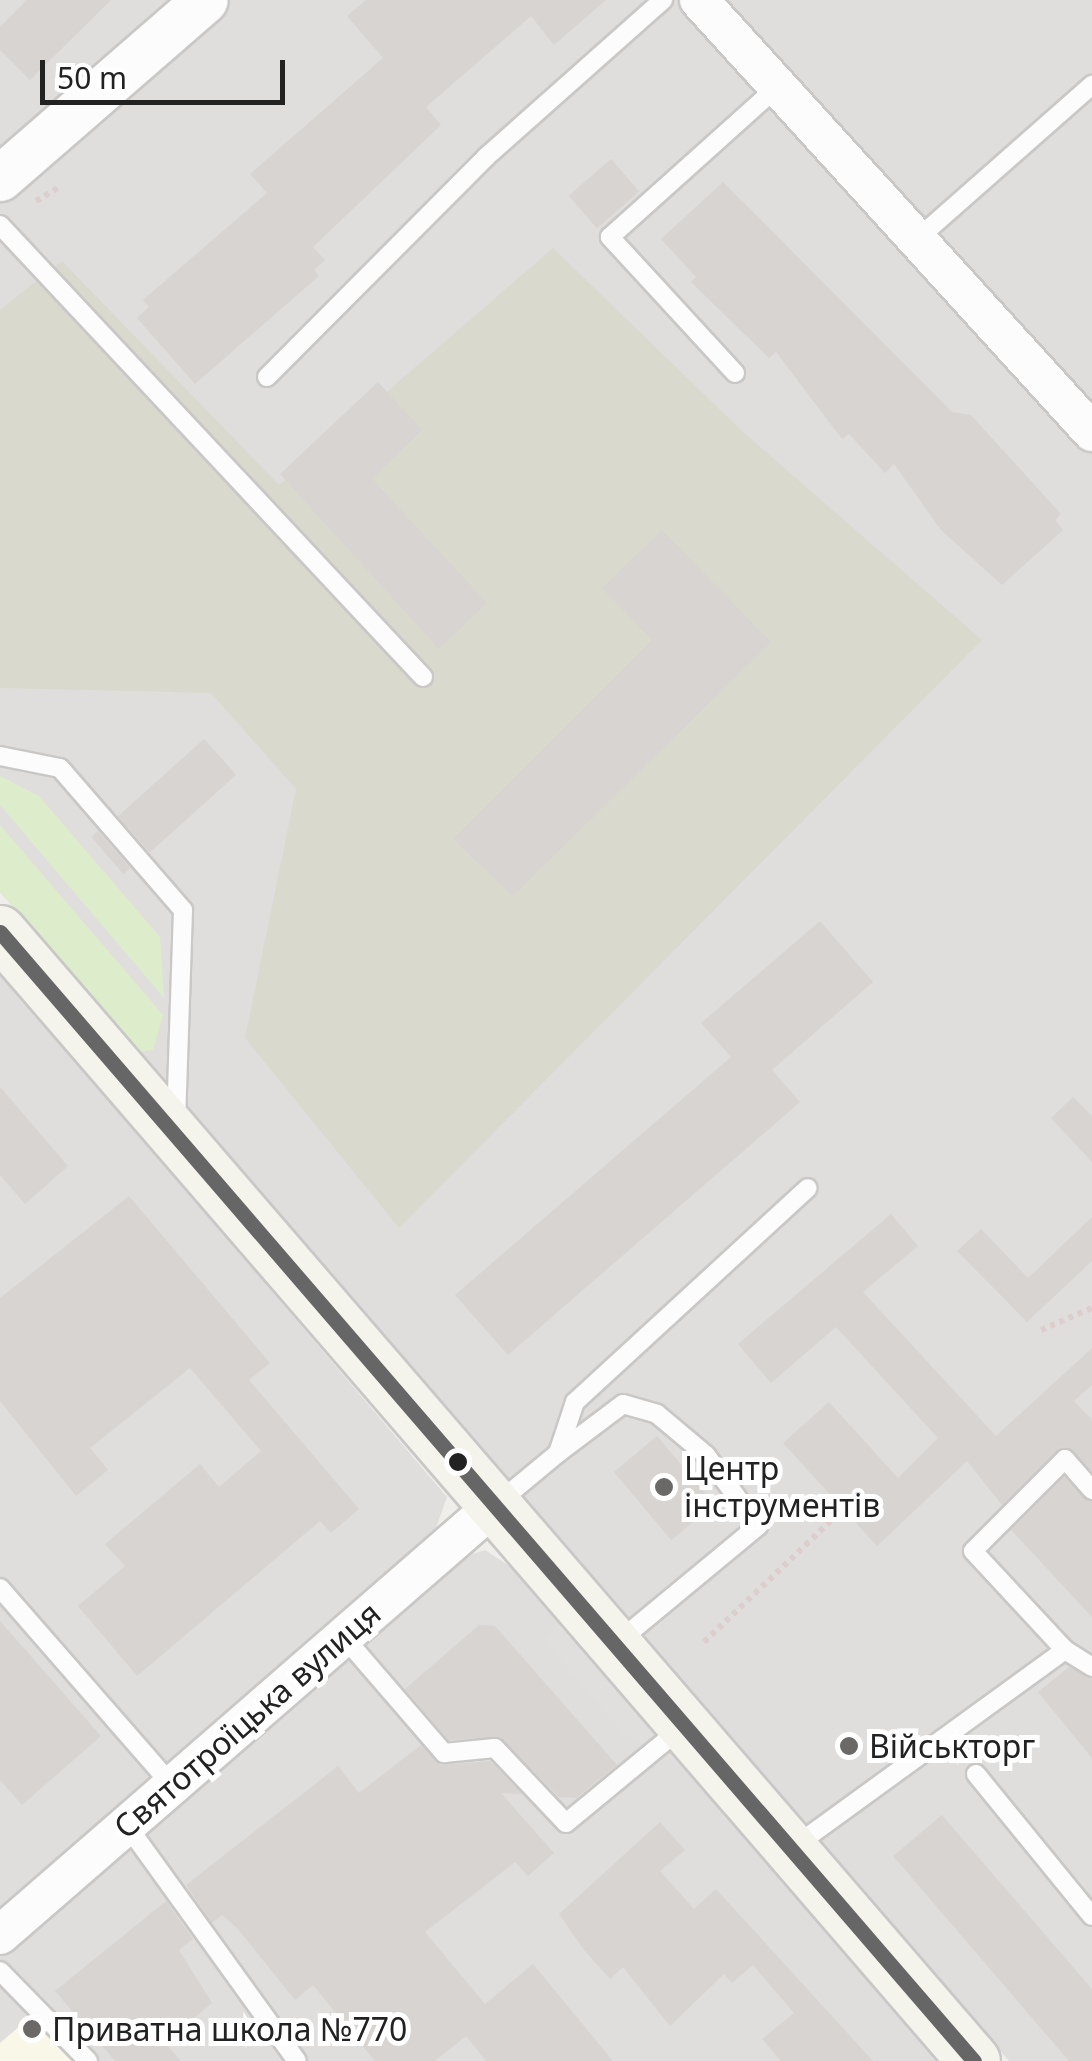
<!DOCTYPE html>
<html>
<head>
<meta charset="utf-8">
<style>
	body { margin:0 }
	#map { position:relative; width:1092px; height:2061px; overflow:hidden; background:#f0eeeb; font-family:"Noto Sans",sans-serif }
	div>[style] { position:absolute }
	.residential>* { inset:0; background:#dfdedc }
	.education>* { inset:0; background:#f8f7e8 }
	.construction>* { inset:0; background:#d9d9cd }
	.grass>* { inset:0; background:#ddeccb }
	.parking>* { inset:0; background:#e0dfde }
	.building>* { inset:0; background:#d7d4d2; transform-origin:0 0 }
	.path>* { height:6px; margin-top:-3px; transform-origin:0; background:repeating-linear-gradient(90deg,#dccecd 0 5px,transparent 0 10px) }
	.roads { filter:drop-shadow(2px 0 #c9c8c7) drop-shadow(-2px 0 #c9c8c7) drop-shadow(0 2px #c9c8c7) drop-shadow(0 -2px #c9c8c7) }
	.service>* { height:18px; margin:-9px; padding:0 9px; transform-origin:9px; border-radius:9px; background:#fdfcfc }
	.minor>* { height:38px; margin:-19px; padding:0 19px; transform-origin:19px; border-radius:19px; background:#fdfcfc }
	.tertiary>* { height:45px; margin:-22.5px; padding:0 22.5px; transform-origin:22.5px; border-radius:22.5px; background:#fdfcfc }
	.secondary>* { height:52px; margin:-26px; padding:0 26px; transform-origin:26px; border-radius:26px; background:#f4f4ed }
	.bus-1>* { height:15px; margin:-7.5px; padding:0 7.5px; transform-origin:7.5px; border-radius:7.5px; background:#666 }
	.dots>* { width:28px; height:28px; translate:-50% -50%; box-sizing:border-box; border:5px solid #fff; border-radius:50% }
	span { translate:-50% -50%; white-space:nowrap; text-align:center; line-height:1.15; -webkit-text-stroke:10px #fff; paint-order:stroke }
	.poi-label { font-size:32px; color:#222 }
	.left { translate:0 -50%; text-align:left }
	.street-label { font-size:32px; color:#222 }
	.scale { position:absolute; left:40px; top:60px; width:245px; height:45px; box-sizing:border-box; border:5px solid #222; border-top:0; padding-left:12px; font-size:30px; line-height:35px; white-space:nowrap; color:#222; -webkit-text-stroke:8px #fff; paint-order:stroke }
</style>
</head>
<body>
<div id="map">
	<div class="residential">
		<i style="clip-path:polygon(0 0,1092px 0,1092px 2061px,1009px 2061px,0 892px)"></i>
		<i style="clip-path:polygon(0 972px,447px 1497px,434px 1534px,0 1910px)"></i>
		<i style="clip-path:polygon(485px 1550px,511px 1567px,938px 2061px,0 2061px,0 1957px,460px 1558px)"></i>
	</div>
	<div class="education">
		<i style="clip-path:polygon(34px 2014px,74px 2061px,0 2061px,0 2043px)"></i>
	</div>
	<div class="construction">
		<i style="clip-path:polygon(553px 248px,743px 432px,982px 640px,399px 1228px,245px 1038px,296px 789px,211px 693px,0 688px,0 310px,62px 261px,279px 485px)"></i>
	</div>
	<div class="grass">
		<i style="clip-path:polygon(0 776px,39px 796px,160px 937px,164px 998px,0 805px)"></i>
		<i style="clip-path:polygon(0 825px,163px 1015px,153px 1050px,139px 1052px,0 892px)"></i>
	</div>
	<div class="parking">
		<i style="clip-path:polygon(560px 1625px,656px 1735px,645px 1744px,626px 1736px,543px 1639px)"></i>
	</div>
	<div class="building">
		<i style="clip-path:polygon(27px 0,111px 0,30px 80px,0 50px,0 27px)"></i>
		<i style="clip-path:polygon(366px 0,606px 0,554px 45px,531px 16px,426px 107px,441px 125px,313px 247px,325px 260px,314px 270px,319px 276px,195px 384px,137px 318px,149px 307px,143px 300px,267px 193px,250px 174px,383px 58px,347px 16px)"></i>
		<i style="left:611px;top:159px;width:43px;height:56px;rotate:49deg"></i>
		<i style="clip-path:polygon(723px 182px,952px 412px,971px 415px,1061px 514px,1055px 520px,1063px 530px,1002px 585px,941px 530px,894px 464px,885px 473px,849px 434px,842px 439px,776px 352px,769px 358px,691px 282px,696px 277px,661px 239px)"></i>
		<i style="clip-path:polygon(378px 382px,422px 430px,372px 479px,487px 603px,439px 649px,280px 474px)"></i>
		<i style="clip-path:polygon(662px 530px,771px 642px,513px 896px,453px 839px,652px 640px,602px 588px)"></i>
		<i style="left:204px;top:739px;width:48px;height:116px;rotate:48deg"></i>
		<i style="left:98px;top:831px;width:49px;height:9px;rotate:49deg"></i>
		<i style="clip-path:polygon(820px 921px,873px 982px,772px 1070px,800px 1102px,508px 1355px,455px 1295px,731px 1057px,701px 1023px)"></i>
		<i style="clip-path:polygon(0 1087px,68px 1166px,25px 1204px,0 1175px)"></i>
		<i style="clip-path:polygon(1073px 1097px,1092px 1116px,1092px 1162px,1051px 1118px)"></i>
		<i style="clip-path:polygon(129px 1196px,270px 1363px,249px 1380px,359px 1509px,331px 1533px,320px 1521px,137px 1676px,78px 1606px,125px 1566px,105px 1544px,200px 1464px,219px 1487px,261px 1451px,190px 1368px,90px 1448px,108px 1470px,76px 1496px,0 1401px,0 1298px)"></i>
		<i style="clip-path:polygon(891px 1214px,918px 1246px,863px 1292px,996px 1436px,1092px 1348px,1092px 1385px,1074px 1401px,1092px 1420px,1092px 1471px,1061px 1447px,1002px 1505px,967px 1461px,877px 1546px,783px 1443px,829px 1402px,898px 1478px,938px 1438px,836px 1327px,771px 1383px,738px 1344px)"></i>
		<i style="clip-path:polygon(1092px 1217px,1092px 1261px,1027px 1322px,957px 1251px,981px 1229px,1028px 1278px)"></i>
		<i style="left:657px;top:1436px;width:89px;height:56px;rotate:50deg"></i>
		<i style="clip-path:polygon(1064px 1477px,1092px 1502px,1092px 1617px,1011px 1530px)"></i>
		<i style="clip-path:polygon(0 1621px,101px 1736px,22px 1805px,0 1780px)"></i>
		<i style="clip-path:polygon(479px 1625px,495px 1626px,617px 1765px,576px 1798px,559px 1797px,500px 1737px,449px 1740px,405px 1689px)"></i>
		<i style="clip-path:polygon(1069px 1667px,1092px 1679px,1092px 1758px,1038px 1692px)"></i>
		<i style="clip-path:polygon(421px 1745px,440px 1765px,490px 1761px,522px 1794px,501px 1793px,554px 1853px,528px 1876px,515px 1862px,425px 1932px,485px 2004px,533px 1964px,613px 2061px,486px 2061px,466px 2036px,435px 2061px,375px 2061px,313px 1985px,295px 2000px,237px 1928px,222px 1915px,212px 1923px,186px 1885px,338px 1766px,359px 1793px)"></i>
		<i style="clip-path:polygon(942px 1815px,1092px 1989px,1092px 2061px,1069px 2061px,893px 1856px)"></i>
		<i style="clip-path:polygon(660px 1822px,685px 1850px,660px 1871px,694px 1909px,716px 1889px,873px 2061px,781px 2061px,762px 2039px,794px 2013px,753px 1965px,732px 1983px,724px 1974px,670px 2026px,623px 1967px,610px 1979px,584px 1950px,559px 1914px)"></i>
		<i style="clip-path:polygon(166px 1901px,193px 1939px,179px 1950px,212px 2003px,165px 2043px,181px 2061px,115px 2061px,55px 1991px)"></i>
	</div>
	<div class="path">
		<i style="left:36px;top:201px;width:29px;rotate:-31deg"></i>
		<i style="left:1041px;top:1330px;width:56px;rotate:-23.3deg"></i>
		<i style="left:704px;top:1642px;width:184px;rotate:-43.7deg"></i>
	</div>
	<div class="roads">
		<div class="service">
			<i style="left:0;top:225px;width:619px;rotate:46.9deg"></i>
			<i style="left:916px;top:240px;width:235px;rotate:-41.4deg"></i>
			<i style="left:735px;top:373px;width:185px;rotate:-132.6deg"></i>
			<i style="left:610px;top:237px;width:224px;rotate:-41.9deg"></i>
			<i style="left:267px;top:377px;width:310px;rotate:-45.1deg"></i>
			<i style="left:486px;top:157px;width:237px;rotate:-41.6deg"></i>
			<i style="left:0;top:756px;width:61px;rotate:11.3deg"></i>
			<i style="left:60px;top:768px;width:188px;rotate:49.1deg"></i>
			<i style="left:183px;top:910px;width:210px;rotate:91.9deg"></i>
			<i style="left:558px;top:1453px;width:81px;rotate:-37deg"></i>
			<i style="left:623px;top:1404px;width:35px;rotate:16deg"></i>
			<i style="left:657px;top:1414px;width:64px;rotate:39.9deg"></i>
			<i style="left:706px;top:1455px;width:88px;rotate:53.8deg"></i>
			<i style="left:758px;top:1526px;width:180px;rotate:140.4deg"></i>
			<i style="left:499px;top:1502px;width:77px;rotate:-39.7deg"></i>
			<i style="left:558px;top:1453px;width:54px;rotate:-71.6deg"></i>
			<i style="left:575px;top:1402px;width:316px;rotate:-42.6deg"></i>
			<i style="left:0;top:1588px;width:262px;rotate:48.9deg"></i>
			<i style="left:343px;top:1636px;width:155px;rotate:49.2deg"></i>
			<i style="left:444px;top:1753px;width:51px;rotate:-5.6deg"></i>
			<i style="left:495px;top:1748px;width:103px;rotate:46.6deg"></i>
			<i style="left:566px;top:1823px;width:148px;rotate:-39.5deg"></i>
			<i style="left:1065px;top:1650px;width:135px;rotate:-132.9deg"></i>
			<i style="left:973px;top:1551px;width:130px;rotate:-45deg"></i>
			<i style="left:1065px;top:1459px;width:41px;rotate:48.9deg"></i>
			<i style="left:976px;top:1774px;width:183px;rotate:50.8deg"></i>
			<i style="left:126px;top:1824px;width:292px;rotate:54.2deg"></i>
			<i style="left:795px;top:1846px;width:334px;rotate:-36deg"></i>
			<i style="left:1065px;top:1650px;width:32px;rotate:32deg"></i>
			<i style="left:0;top:1971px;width:126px;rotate:45.6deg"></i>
		</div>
		<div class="minor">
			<i style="left:699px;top:0;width:584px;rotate:47.71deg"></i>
			<i style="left:0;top:1935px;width:654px;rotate:-40.97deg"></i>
		</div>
		<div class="tertiary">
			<i style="left:0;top:178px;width:271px;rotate:-41deg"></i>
		</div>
		<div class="secondary">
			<i style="left:0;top:932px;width:1491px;rotate:49.22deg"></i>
		</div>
	</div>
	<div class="bus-1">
		<i style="left:0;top:932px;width:1491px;rotate:49.22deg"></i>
	</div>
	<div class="dots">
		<i style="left:458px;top:1462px;background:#222"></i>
		<i style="left:664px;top:1487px;background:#6a6968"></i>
		<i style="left:849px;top:1746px;background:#6a6968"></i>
		<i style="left:32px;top:2029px;background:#6a6968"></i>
	</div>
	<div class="poi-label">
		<span class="left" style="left:684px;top:1487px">Центр<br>інструментів</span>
		<span class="left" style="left:869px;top:1746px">Військторг</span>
		<span class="left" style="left:52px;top:2029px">Приватна школа №770</span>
	</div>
	<div class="street-label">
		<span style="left:247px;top:1720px;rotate:-41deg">Святотроїцька вулиця</span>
	</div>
	<div class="scale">50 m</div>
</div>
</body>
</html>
